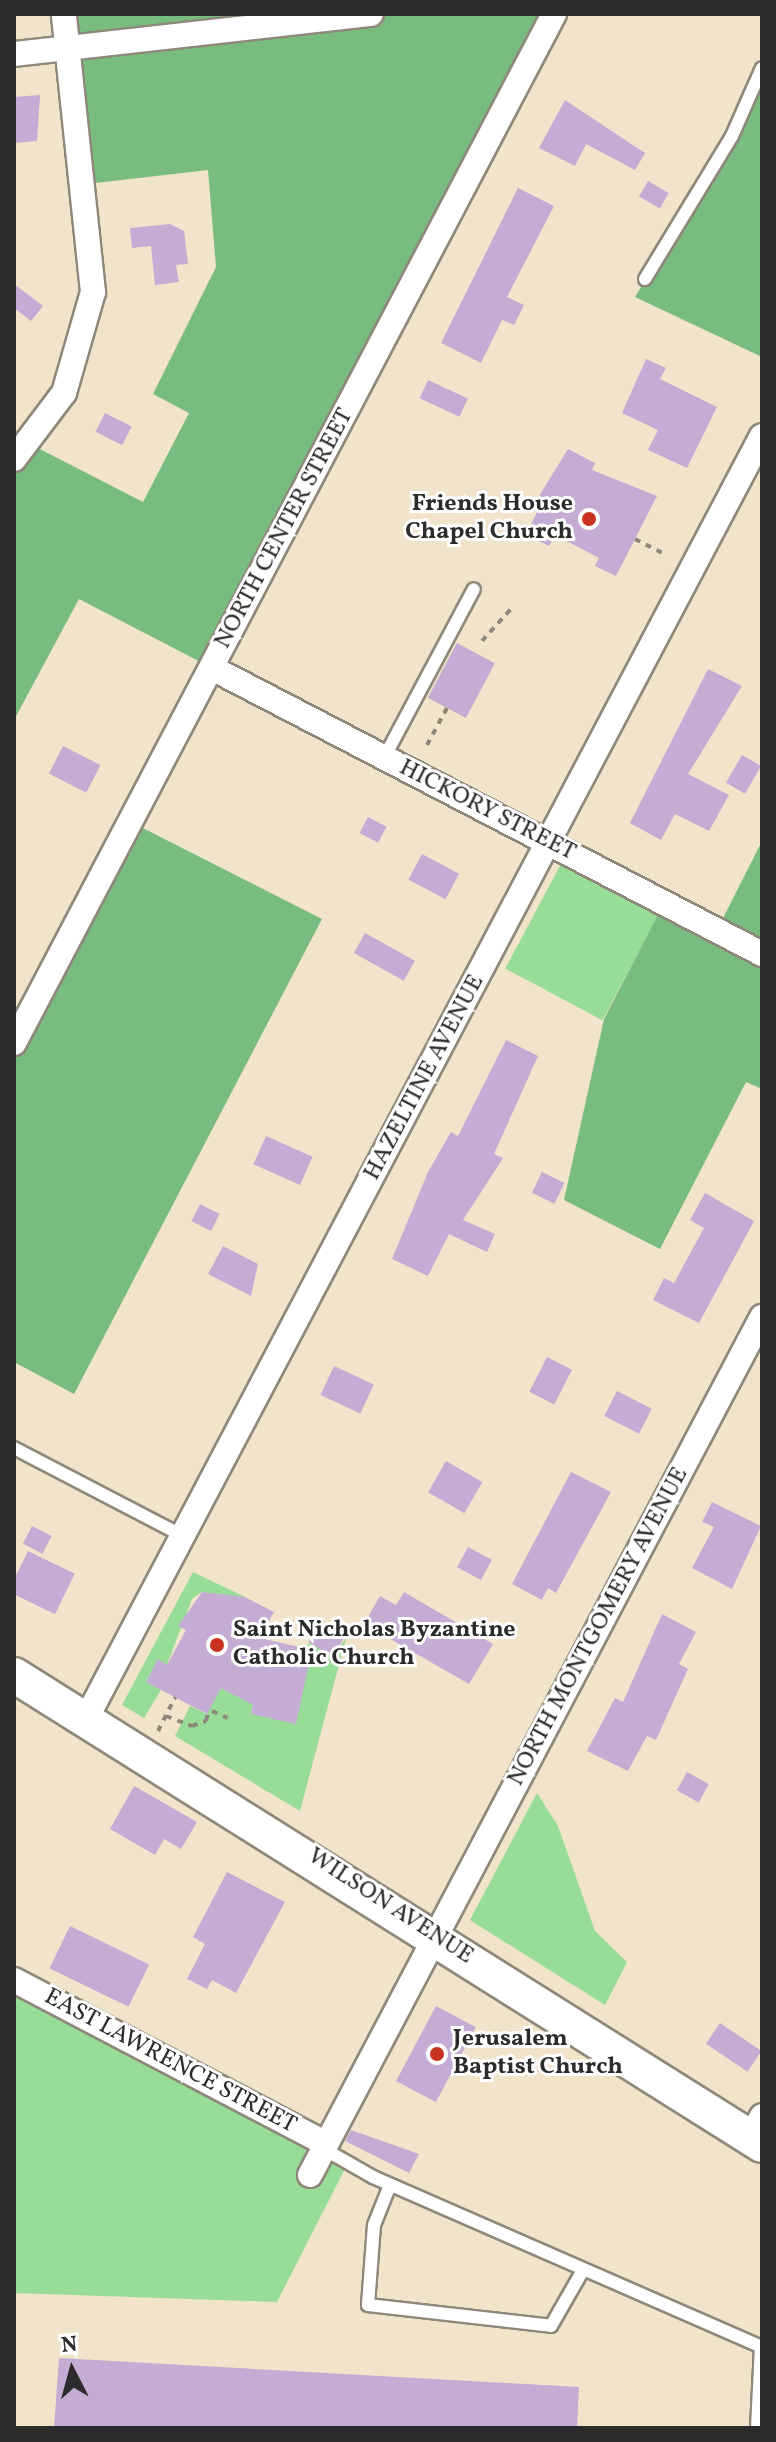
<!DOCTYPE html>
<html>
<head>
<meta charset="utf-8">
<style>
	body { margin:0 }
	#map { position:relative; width:776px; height:2442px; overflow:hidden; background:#f1e4ca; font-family:Vollkorn,serif }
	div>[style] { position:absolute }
	.green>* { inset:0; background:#97dd97; transform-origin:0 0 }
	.forest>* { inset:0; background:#79bc80 }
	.building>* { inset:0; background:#c4acd5; transform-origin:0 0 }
	.path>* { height:4px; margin-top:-2px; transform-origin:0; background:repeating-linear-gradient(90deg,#8e887a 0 6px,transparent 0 12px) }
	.roads { filter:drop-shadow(2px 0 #8e887a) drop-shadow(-2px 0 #8e887a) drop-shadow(0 2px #8e887a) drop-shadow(0 -2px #8e887a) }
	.lane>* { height:12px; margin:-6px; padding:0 6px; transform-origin:6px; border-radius:6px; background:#fff }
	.street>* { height:24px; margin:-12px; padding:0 12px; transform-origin:12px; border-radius:12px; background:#fff }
	.secondary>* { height:34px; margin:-17px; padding:0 17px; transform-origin:17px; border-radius:17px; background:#fff }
	.dots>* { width:22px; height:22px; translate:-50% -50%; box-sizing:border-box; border:4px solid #fff; border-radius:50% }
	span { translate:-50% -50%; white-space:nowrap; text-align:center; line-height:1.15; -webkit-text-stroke:6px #fff; paint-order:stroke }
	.poi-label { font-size:24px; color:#2b2b2b; font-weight:700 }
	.right { translate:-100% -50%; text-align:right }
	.left { translate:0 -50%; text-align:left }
	.street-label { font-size:24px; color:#2b2b2b }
	.frame { position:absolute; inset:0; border:16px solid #2b2b2b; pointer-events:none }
	.north { position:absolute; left:32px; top:2330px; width:80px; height:80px; -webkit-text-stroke:6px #fff; paint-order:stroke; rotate:354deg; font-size:22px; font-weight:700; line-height:32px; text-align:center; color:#2b2b2b }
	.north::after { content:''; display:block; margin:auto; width:28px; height:36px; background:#2b2b2b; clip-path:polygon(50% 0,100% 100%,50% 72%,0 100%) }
</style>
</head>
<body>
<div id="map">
	<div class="green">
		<i style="left:563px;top:860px;width:110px;height:123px;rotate:28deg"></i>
		<i style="clip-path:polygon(193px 1572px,245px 1597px,240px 1606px,226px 1595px,202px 1592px,192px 1599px,167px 1665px,158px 1660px,146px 1681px,161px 1690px,144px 1718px,122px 1705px)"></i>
		<i style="clip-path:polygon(346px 1638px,300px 1811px,175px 1736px,190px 1706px,207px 1714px,217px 1686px,253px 1704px,251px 1714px,296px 1723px,304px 1648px,309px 1643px,333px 1656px)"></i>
		<i style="clip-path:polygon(537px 1793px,558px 1826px,595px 1931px,627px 1962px,605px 2005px,470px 1920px)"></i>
		<i style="clip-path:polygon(14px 1980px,348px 2163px,277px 2302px,14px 2293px)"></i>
	</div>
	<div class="forest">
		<i style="clip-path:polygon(64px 14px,554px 14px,212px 668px,79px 599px,14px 720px,14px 459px,30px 444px,143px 502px,189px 413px,153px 394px,216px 267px,208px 170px,87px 184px)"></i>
		<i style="clip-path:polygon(762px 68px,762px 357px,635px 297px,732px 136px)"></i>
		<i style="clip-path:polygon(131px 822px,322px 919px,74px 1394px,14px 1362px,14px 1043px)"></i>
		<i style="clip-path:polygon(762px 841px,762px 1089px,746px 1082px,660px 1249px,564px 1200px,604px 1019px,664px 903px,717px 930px)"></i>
	</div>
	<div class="building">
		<i style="clip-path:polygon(40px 95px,37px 141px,14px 143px,14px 97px)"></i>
		<i style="clip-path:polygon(565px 100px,645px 153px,635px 170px,586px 144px,575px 166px,539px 148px)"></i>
		<i style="left:648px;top:181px;width:24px;height:18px;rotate:30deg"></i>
		<i style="clip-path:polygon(518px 188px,554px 206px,507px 297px,524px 305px,514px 325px,502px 320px,481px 363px,441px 343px)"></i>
		<i style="clip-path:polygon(170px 224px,184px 231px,188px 264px,176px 265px,179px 282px,155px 285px,151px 246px,132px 248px,130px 228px)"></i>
		<i style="clip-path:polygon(14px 284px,43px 306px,31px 321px,14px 308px)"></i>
		<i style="clip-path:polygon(646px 359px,666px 368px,660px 379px,717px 407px,687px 468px,648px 450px,658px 430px,622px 413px)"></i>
		<i style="left:428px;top:380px;width:44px;height:20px;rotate:25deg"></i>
		<i style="left:105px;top:413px;width:30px;height:21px;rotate:27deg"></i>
		<i style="clip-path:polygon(568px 449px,595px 463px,592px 470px,657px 496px,616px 576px,595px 566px,599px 558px,555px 535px,549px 546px,526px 535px,541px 504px,536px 501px)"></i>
		<i style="left:457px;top:643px;width:43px;height:62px;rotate:28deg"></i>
		<i style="clip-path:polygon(708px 669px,742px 686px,688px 774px,729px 795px,709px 831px,675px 814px,661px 840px,630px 823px)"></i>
		<i style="left:63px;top:746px;width:42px;height:31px;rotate:27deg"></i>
		<i style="left:742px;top:755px;width:22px;height:32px;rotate:30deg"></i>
		<i style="left:368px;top:817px;width:21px;height:18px;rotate:28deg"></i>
		<i style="left:422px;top:854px;width:42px;height:29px;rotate:28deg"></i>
		<i style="left:365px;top:933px;width:57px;height:23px;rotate:29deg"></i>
		<i style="clip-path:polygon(506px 1040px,538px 1056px,494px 1154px,503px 1158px,463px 1220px,495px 1234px,487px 1252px,449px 1234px,428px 1276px,392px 1259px,428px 1172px,451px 1132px,458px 1136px)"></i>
		<i style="left:266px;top:1136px;width:51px;height:31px;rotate:24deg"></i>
		<i style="left:542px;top:1172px;width:25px;height:23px;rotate:26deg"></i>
		<i style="clip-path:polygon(705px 1193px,754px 1221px,699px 1323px,653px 1300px,664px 1278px,674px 1283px,704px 1228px,690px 1220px)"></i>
		<i style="left:200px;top:1204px;width:22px;height:19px;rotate:27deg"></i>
		<i style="clip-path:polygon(223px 1246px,258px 1264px,251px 1296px,208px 1274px)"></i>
		<i style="left:547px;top:1357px;width:28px;height:39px;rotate:27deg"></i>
		<i style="left:334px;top:1366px;width:44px;height:32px;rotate:25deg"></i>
		<i style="left:617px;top:1391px;width:39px;height:28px;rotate:27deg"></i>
		<i style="left:446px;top:1461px;width:42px;height:36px;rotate:30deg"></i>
		<i style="clip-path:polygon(571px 1472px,611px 1492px,556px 1593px,548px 1588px,542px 1600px,512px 1584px)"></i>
		<i style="clip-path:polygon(712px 1502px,761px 1526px,732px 1589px,692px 1568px,714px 1527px,702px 1522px)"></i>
		<i style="left:32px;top:1526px;width:22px;height:20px;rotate:27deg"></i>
		<i style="left:468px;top:1547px;width:27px;height:23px;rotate:28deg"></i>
		<i style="left:28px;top:1551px;width:52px;height:45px;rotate:26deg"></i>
		<i style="clip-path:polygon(202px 1592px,245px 1597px,274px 1612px,260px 1638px,312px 1650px,296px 1724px,251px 1714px,253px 1705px,221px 1688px,207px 1714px,146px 1682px,158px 1659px,167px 1665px,186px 1630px,178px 1626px)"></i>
		<i style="clip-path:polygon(404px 1592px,493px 1644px,469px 1684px,364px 1624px,380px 1596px,396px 1605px)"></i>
		<i style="clip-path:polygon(662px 1614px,696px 1632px,679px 1664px,688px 1669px,656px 1740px,647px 1736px,628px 1771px,587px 1751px,615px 1698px,623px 1702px)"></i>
		<i style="left:319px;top:1623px;width:29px;height:22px;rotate:29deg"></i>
		<i style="left:687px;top:1772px;width:25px;height:21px;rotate:29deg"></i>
		<i style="clip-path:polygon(134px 1786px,197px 1822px,181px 1849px,164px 1839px,155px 1855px,110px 1829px)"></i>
		<i style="clip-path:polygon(227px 1872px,285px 1902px,236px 1993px,212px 1980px,207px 1989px,187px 1979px,205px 1944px,193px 1937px)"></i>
		<i style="left:70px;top:1926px;width:88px;height:47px;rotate:26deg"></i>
		<i style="left:436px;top:2006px;width:45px;height:85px;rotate:28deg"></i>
		<i style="left:720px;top:2023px;width:50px;height:25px;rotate:34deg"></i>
		<i style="clip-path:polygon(351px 2130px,419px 2154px,409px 2173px,345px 2141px)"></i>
		<i style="clip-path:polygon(59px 2358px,579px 2387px,577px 2428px,54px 2428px)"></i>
	</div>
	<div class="path">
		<i style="left:635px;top:539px;width:35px;rotate:27deg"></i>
		<i style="left:482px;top:641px;width:43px;rotate:-47.8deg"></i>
		<i style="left:427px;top:745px;width:42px;rotate:-61.6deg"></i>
		<i style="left:212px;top:1711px;width:17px;rotate:24deg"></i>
		<i style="left:166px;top:1716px;width:28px;rotate:21deg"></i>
		<i style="left:192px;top:1726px;width:15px;rotate:-20deg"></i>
		<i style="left:206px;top:1721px;width:12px;rotate:-76deg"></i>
		<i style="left:158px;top:1731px;width:38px;rotate:-63deg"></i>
	</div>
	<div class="roads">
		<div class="lane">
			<i style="left:645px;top:279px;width:167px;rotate:-58.7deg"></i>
			<i style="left:732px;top:136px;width:74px;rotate:-66.2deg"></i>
			<i style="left:384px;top:758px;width:191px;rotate:-62deg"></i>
			<i style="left:14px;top:1448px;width:191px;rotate:27.5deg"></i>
			<i style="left:324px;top:2149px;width:56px;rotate:29.7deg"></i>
			<i style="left:373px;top:2177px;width:425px;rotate:23.6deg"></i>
			<i style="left:390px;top:2185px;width:43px;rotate:111.8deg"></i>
			<i style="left:374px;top:2225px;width:80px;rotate:94.3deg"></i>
			<i style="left:368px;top:2305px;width:184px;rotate:6.5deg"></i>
			<i style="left:551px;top:2326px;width:64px;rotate:-60.3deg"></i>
			<i style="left:757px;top:2428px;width:82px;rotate:-87.2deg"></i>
		</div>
		<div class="street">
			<i style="left:14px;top:54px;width:359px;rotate:-6.4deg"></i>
			<i style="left:14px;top:459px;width:83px;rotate:-52.9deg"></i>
			<i style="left:64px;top:393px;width:105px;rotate:-74deg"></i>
			<i style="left:93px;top:292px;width:280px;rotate:-96deg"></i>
			<i style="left:212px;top:668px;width:620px;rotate:27.47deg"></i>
			<i style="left:14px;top:1043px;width:1162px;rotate:-62.31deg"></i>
			<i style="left:86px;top:1719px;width:1450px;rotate:-62.22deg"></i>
			<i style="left:14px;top:1980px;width:352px;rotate:27.7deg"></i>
			<i style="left:750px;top:2138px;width:25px;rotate:-61deg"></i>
			<i style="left:310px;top:2175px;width:970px;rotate:-62.22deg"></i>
		</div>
		<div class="secondary">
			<i style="left:14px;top:1675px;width:883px;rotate:32.14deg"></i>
		</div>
	</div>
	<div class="dots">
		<i style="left:589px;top:519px;background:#c8321e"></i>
		<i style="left:217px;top:1645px;background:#c8321e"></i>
		<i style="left:437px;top:2054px;background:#c8321e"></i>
	</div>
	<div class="poi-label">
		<span class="right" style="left:573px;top:519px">Friends House<br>Chapel Church</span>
		<span class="left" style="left:233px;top:1645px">Saint Nicholas Byzantine<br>Catholic Church</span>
		<span class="left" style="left:453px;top:2054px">Jerusalem<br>Baptist Church</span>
	</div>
	<div class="street-label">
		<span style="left:285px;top:529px;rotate:-62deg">NORTH CENTER STREET</span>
		<span style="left:487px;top:811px;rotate:27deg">HICKORY STREET</span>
		<span style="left:425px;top:1078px;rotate:-62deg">HAZELTINE AVENUE</span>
		<span style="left:599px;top:1627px;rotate:-62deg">NORTH MONTGOMERY AVENUE</span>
		<span style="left:390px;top:1907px;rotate:33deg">WILSON AVENUE</span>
		<span style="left:170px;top:2062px;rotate:28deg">EAST LAWRENCE STREET</span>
	</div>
	<div class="frame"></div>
	<div class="north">N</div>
</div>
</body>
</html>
